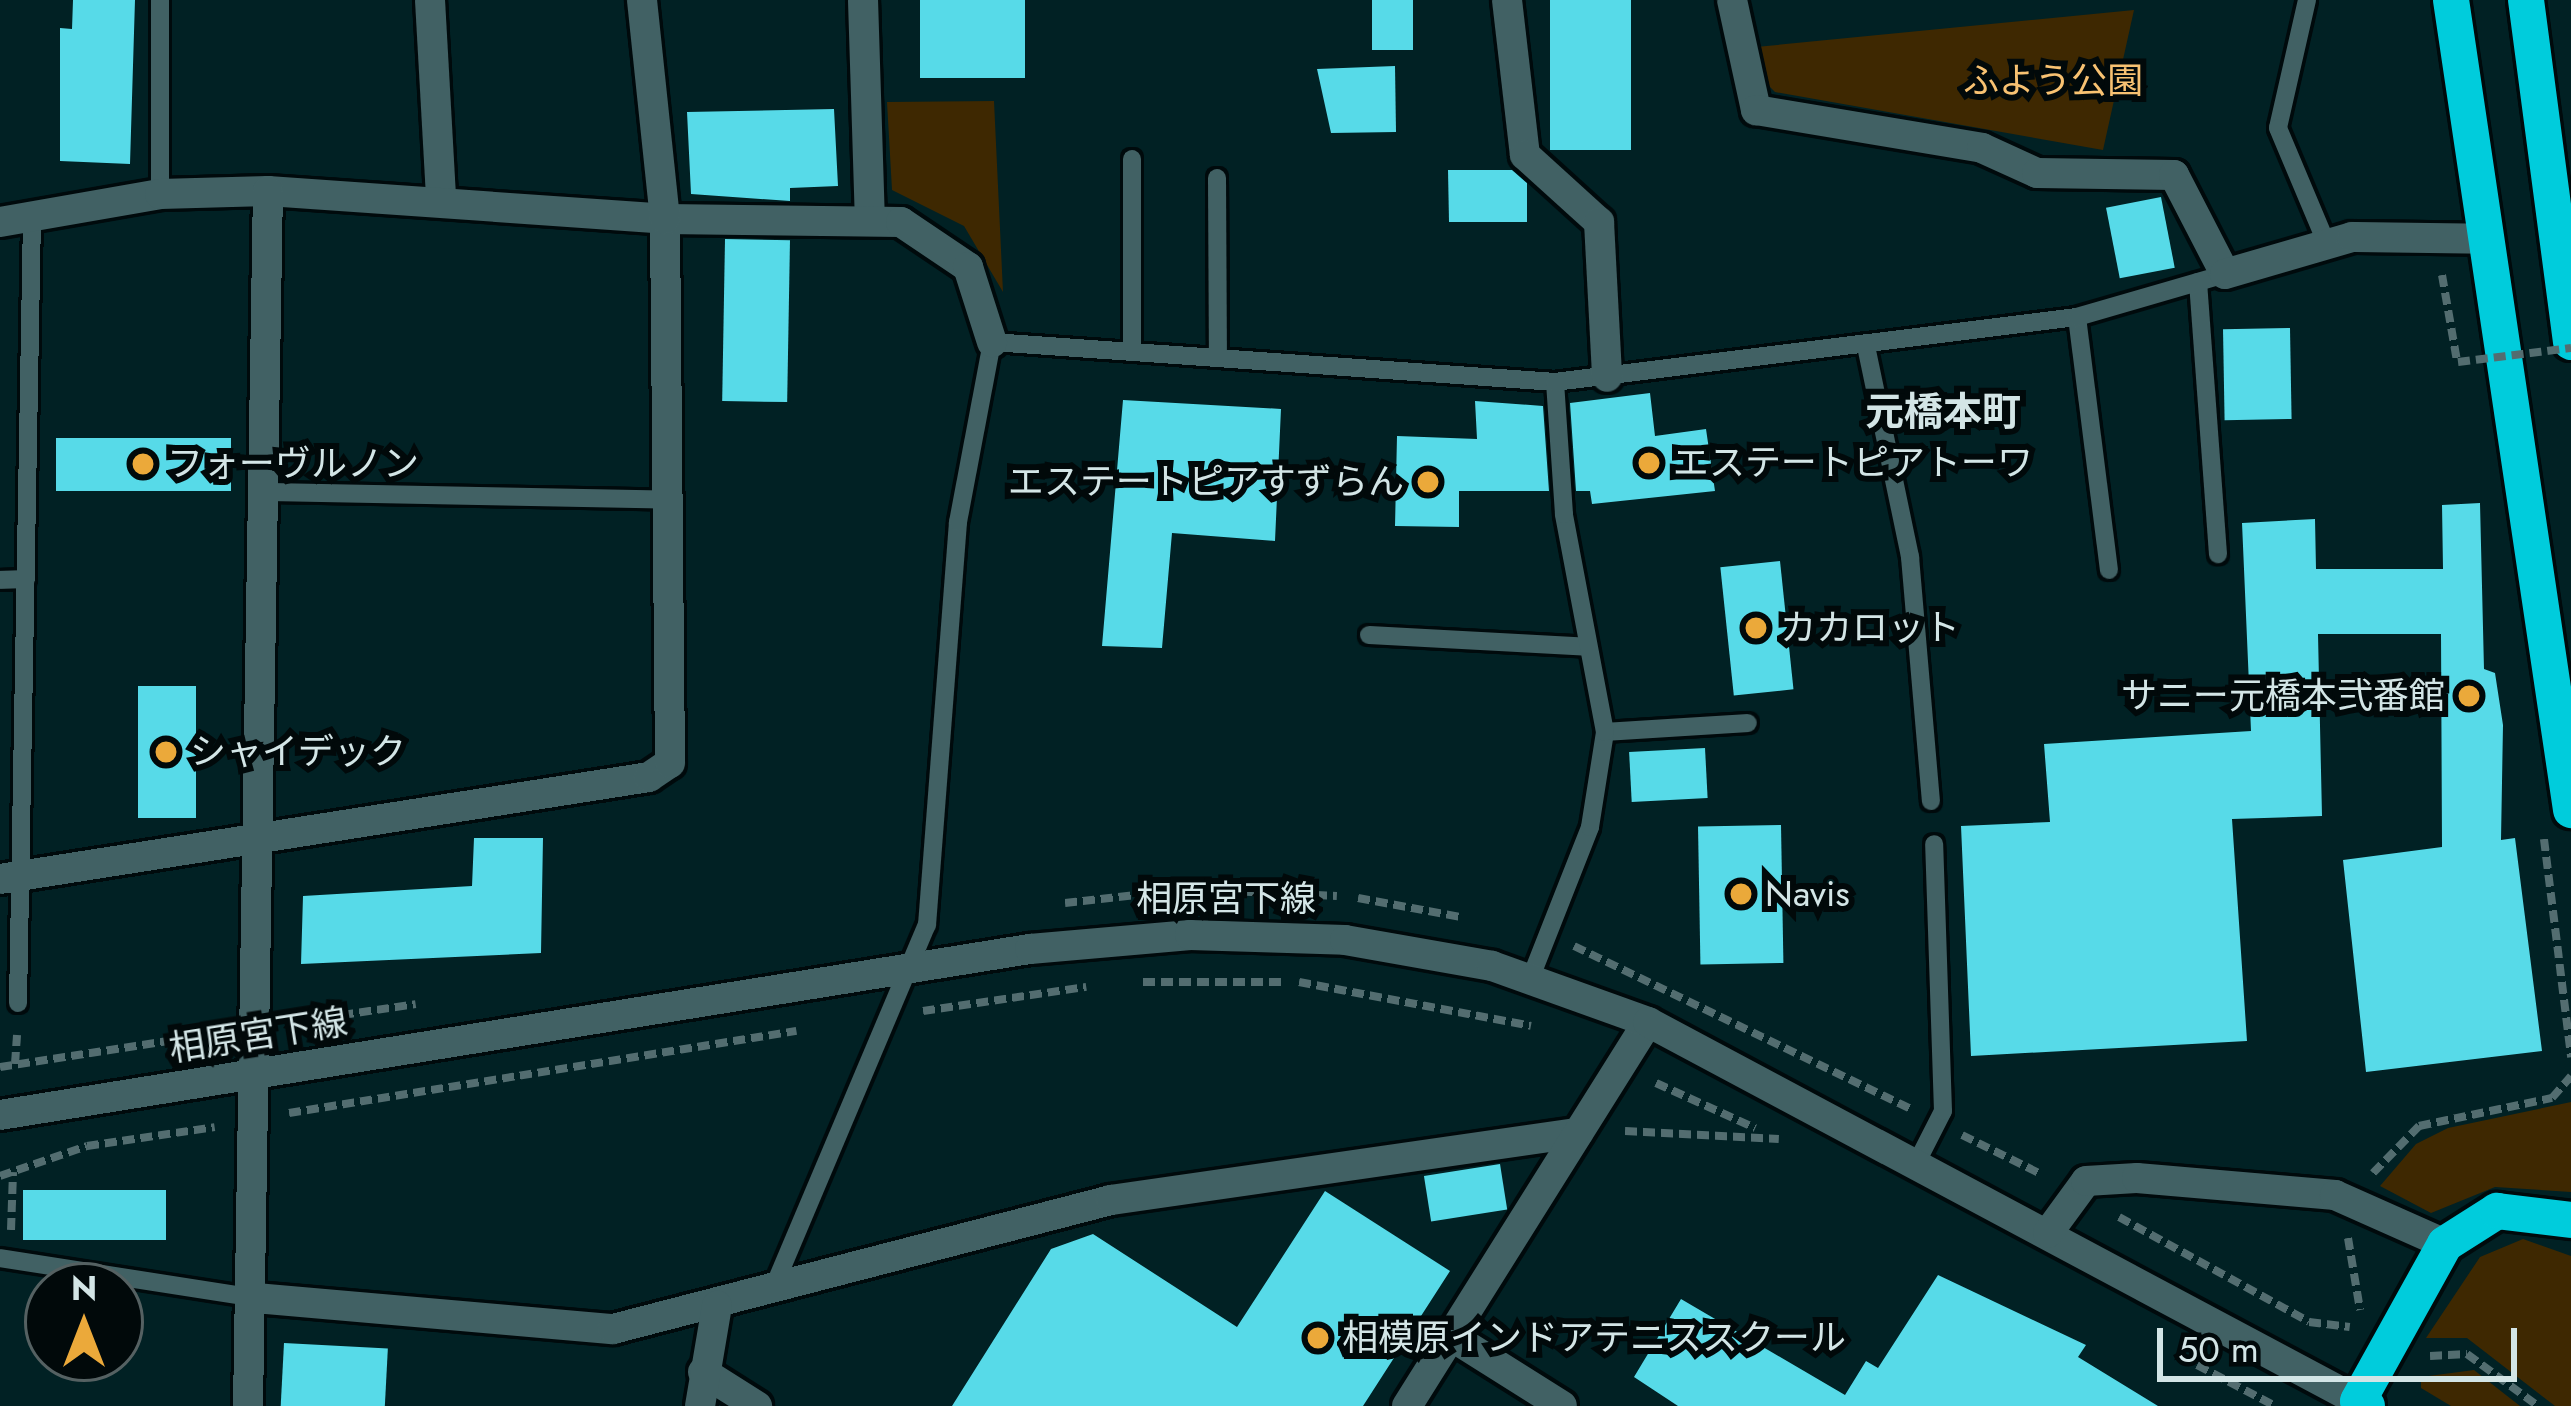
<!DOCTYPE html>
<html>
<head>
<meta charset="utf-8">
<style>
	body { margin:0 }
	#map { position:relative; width:2571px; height:1406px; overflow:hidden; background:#012124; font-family:Jost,"Noto Sans JP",sans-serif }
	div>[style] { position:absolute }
	.green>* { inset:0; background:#3e2801 }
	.building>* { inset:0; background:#57dae8; transform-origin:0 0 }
	.path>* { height:8px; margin-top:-4px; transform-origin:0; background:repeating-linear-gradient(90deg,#536d70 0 12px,transparent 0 18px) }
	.roads { filter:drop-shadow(3px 0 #000a0c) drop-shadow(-3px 0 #000a0c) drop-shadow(0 3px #000a0c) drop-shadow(0 -3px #000a0c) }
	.lane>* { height:18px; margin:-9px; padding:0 9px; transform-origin:9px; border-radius:9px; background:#416164 }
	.street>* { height:30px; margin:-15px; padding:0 15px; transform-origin:15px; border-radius:15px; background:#416164 }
	.secondary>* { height:30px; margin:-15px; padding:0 15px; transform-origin:15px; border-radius:15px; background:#416164 }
	.highway>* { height:36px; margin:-18px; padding:0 18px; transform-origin:18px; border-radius:18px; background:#00ccdc }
	.path-bridge>* { height:8px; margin-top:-4px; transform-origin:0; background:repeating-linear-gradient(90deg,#536d70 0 12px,transparent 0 18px) }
	.dots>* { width:33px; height:33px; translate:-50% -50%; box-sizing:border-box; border:6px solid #01090a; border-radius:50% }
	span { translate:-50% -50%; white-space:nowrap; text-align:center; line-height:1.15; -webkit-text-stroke:12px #01090a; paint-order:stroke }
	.park-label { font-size:36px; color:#f8c272 }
	.poi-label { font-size:36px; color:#d3e5e6 }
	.left { translate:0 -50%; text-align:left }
	.right { translate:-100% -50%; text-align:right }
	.street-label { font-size:36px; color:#d3e5e6 }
	.neighbourhood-label { font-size:39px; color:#d3e5e6; font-weight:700 }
	.north { position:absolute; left:24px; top:1262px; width:120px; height:120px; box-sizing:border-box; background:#01090a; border:3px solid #556162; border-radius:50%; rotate:0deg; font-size:33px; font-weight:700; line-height:48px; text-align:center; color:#d3e5e6 }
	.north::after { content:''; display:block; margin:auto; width:42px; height:54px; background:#eba93a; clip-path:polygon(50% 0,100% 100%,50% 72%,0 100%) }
	.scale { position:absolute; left:2157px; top:1328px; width:360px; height:54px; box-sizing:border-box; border:6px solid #d3e5e6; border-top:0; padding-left:15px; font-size:36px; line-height:42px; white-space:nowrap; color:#d3e5e6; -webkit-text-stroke:9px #01090a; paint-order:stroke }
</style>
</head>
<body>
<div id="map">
	<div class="green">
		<i style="clip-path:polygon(2134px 10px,2103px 150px,1775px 92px,1760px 77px,1756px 47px)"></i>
		<i style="clip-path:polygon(994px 101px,1003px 292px,964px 226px,892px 190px,887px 102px)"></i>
		<i style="clip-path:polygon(2571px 1102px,2571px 1192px,2495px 1187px,2431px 1213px,2380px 1186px,2416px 1144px,2448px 1128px)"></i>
		<i style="clip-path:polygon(2523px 1239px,2571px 1256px,2571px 1406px,2555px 1406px,2467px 1338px,2426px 1338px,2480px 1257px)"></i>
		<i style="clip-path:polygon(2474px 1370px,2520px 1406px,2451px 1406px,2421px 1388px,2421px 1377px)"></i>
	</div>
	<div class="building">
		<i style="clip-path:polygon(73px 0,135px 0,130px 164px,60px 161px,60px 28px,72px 29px)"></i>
		<i style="left:920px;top:0;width:105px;height:78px"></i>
		<i style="left:1372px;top:0;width:41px;height:50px"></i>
		<i style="left:1550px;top:0;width:81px;height:150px"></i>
		<i style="clip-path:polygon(1395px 66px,1396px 132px,1331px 133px,1317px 69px)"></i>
		<i style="clip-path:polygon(834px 109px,838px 186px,790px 188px,790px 201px,691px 194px,687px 112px)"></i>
		<i style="clip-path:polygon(1448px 170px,1512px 170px,1527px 183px,1527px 222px,1449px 222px)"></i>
		<i style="left:2161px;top:197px;width:72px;height:56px;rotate:79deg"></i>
		<i style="left:725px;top:239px;width:65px;height:162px;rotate:1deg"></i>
		<i style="left:2290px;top:328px;width:91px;height:67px;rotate:89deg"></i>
		<i style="clip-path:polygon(1650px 393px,1655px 436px,1706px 429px,1715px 491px,1592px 504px,1590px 491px,1576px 491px,1570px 403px)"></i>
		<i style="clip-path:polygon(1123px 400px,1281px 409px,1275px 541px,1172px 533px,1162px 648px,1102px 646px)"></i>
		<i style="clip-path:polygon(1475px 401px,1543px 406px,1549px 491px,1459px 491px,1459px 527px,1395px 526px,1397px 436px,1477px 439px)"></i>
		<i style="left:56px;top:438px;width:175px;height:53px"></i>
		<i style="clip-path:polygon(2480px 503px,2484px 669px,2495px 673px,2503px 725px,2501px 840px,2515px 838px,2542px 1051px,2366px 1072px,2343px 860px,2442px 847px,2441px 634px,2318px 634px,2322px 816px,2232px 819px,2247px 1041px,1971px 1056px,1961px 826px,2050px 822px,2044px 744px,2251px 731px,2242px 523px,2315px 519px,2316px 569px,2443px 569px,2442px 505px)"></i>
		<i style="left:1780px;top:561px;width:129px;height:60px;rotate:84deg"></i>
		<i style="left:138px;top:686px;width:58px;height:132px"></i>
		<i style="left:1705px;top:748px;width:50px;height:76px;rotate:87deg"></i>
		<i style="left:1781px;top:825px;width:138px;height:83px;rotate:89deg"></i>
		<i style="clip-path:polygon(474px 838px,543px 838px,541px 953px,301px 964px,303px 896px,472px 886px)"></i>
		<i style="left:1500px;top:1164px;width:46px;height:77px;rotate:81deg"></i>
		<i style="left:23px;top:1190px;width:143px;height:50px"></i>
		<i style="clip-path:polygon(1325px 1191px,1450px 1271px,1363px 1406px,952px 1406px,1051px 1249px,1093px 1234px,1237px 1327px)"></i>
		<i style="clip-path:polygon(1938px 1275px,2086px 1345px,2078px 1357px,2158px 1406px,1678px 1406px,1634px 1377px,1681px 1299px,1845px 1395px,1866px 1361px,1878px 1368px)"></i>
		<i style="left:284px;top:1343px;width:104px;height:63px;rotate:3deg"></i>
	</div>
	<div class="path">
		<i style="left:2442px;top:275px;width:87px;rotate:80.1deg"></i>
		<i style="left:2544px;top:839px;width:220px;rotate:82.9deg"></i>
		<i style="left:1358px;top:898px;width:105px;rotate:10.5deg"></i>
		<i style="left:1065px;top:903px;width:125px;rotate:-6.4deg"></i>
		<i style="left:1189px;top:889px;width:148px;rotate:2.7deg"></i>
		<i style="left:1574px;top:946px;width:374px;rotate:25.8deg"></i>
		<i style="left:1143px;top:982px;width:141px"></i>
		<i style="left:1299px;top:982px;width:236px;rotate:10.7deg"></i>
		<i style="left:923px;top:1011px;width:165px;rotate:-8.4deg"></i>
		<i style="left:288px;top:1023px;width:129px;rotate:-8.4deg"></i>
		<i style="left:15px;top:1064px;width:29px;rotate:-86deg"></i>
		<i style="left:0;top:1067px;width:222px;rotate:-8.8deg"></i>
		<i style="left:1656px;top:1083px;width:109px;rotate:24.4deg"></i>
		<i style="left:289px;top:1113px;width:514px;rotate:-9.19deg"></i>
		<i style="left:1625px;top:1131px;width:154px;rotate:3deg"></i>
		<i style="left:1962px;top:1135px;width:88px;rotate:26.3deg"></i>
		<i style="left:2373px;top:1173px;width:66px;rotate:-45.6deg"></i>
		<i style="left:2419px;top:1126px;width:136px;rotate:-11.9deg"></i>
		<i style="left:2552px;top:1098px;width:29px;rotate:-49deg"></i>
		<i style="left:0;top:1176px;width:92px;rotate:-19deg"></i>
		<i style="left:87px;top:1146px;width:129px;rotate:-8.4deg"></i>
		<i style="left:2119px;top:1217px;width:217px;rotate:28.9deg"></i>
		<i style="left:2309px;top:1322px;width:41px;rotate:7deg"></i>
		<i style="left:11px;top:1230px;width:58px;rotate:-88deg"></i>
		<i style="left:2348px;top:1238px;width:73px;rotate:80.5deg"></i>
		<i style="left:2430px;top:1356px;width:37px;rotate:-3deg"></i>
		<i style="left:2467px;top:1354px;width:88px;rotate:36.2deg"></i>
		<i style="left:2197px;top:1365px;width:88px;rotate:27.7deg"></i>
	</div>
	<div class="roads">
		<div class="lane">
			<i style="left:2307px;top:0;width:131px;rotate:102.8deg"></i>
			<i style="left:2278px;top:128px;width:124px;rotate:67.2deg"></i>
			<i style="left:1132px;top:159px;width:191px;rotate:90deg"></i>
			<i style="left:1217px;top:178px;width:180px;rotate:89.7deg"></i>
			<i style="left:160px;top:194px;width:194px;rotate:-90deg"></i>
			<i style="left:2198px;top:282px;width:273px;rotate:85.8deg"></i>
			<i style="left:2077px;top:317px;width:255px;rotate:82.8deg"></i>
			<i style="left:1866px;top:346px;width:216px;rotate:78.2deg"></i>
			<i style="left:1910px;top:557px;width:245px;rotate:85.1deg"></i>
			<i style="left:265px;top:492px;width:401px;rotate:1.1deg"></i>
			<i style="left:0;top:580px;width:26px;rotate:-2deg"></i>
			<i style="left:1369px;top:635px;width:219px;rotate:3.1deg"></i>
			<i style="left:1605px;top:732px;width:143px;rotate:-3.6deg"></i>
			<i style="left:1531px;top:977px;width:161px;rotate:-68.5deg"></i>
			<i style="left:1590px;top:827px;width:96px;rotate:-81deg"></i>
			<i style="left:1605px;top:732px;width:222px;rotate:-100.7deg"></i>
			<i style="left:1564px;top:514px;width:132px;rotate:-93.9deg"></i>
			<i style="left:18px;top:1003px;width:786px;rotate:-88.98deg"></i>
			<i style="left:1917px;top:1162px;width:57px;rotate:-63deg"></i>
			<i style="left:1943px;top:1111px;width:267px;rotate:-91.9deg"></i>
			<i style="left:0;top:1258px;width:259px;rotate:8.9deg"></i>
			<i style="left:775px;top:1284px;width:390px;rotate:-67.1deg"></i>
			<i style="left:927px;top:925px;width:404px;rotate:-85.6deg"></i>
			<i style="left:958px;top:522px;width:183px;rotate:-79.3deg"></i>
			<i style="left:992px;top:342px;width:564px;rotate:4.06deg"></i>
			<i style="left:1555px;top:382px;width:526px;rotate:-7.1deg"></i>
			<i style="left:2077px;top:317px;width:154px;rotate:-16.2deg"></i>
		</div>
		<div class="street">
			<i style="left:430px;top:0;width:199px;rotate:86.8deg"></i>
			<i style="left:863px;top:0;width:219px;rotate:88.2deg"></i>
			<i style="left:1507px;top:0;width:156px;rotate:83.4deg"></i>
			<i style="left:1525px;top:155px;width:100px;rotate:42.2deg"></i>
			<i style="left:1599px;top:222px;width:155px;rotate:87deg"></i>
			<i style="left:1732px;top:0;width:113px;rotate:77.7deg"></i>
			<i style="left:1756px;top:110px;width:229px;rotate:9.5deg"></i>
			<i style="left:1982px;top:148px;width:60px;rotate:24.4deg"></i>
			<i style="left:2037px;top:173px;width:137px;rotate:0.8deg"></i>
			<i style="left:2174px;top:175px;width:111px;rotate:62.7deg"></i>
			<i style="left:2225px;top:274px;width:132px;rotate:-16.2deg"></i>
			<i style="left:2352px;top:237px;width:136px;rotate:0.8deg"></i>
			<i style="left:0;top:222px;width:162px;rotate:-9.9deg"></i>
			<i style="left:160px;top:194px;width:108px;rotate:-1.6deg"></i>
			<i style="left:268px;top:191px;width:398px;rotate:4deg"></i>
			<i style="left:665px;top:219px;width:236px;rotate:0.7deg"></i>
			<i style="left:901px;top:222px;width:81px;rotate:33.9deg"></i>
			<i style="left:968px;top:267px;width:79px;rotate:72.3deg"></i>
			<i style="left:0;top:879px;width:657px;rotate:-8.93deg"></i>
			<i style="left:649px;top:777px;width:25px;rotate:-34deg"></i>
			<i style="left:670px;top:763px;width:544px;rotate:-90.53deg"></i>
			<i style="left:665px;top:219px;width:220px;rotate:-96deg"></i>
			<i style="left:256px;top:1298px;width:358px;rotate:5deg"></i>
			<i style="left:613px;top:1329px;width:514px;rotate:-14.52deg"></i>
			<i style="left:1111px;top:1200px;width:472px;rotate:-8.2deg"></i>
			<i style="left:1451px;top:1336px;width:131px;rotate:32.2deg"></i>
			<i style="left:703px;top:1372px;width:64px;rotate:32.2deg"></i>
			<i style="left:248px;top:1406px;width:1215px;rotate:-89.06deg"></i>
			<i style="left:700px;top:1406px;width:102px;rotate:-80.4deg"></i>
			<i style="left:1407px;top:1406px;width:453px;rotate:-57.9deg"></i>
		</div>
		<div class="secondary">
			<i style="left:0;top:1115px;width:1043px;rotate:-9.16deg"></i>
			<i style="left:1030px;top:949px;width:161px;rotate:-5deg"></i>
			<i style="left:1190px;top:935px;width:155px;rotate:1.8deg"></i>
			<i style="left:1345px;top:940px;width:149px;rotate:10deg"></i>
			<i style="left:1492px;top:966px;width:166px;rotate:19.7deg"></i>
			<i style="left:1648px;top:1022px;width:805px;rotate:28.09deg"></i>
			<i style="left:2048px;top:1233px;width:64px;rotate:-53.8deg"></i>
			<i style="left:2086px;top:1181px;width:51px;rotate:-3.4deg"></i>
			<i style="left:2137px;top:1178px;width:199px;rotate:4.9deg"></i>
			<i style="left:2335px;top:1195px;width:120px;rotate:24deg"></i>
		</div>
		<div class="highway">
			<i style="left:2451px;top:0;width:819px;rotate:81.57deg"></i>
			<i style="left:2526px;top:0;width:345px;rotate:82.5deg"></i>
			<i style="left:2367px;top:1406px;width:10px;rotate:-151deg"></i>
			<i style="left:2358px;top:1401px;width:179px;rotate:-61deg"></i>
			<i style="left:2445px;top:1244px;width:62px;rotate:-32.4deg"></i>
			<i style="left:2497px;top:1211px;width:75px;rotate:6.9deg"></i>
		</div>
	</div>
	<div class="path-bridge">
		<i style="left:2458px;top:362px;width:114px;rotate:-7.1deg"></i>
	</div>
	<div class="dots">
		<i style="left:1649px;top:463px;background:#eba93a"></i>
		<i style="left:143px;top:464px;background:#eba93a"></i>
		<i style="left:1428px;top:482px;background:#eba93a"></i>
		<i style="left:1756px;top:628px;background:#eba93a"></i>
		<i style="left:2469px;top:696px;background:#eba93a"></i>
		<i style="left:166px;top:752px;background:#eba93a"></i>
		<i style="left:1741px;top:894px;background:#eba93a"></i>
		<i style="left:1318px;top:1338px;background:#eba93a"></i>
	</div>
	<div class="park-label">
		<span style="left:2053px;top:81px">ふよう公園</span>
	</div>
	<div class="poi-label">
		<span class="left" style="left:1673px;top:463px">エステートピアトーワ</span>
		<span class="left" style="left:167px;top:464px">フォーヴルノン</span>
		<span class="right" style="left:1404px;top:482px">エステートピアすずらん</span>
		<span class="left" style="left:1780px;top:628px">カカロット</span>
		<span class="right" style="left:2445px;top:696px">サニー元橋本弐番館</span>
		<span class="left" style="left:190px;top:752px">シャイデック</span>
		<span class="left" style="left:1765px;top:894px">Navis</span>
		<span class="left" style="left:1342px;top:1338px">相模原インドアテニススクール</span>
	</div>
	<div class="street-label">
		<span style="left:1226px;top:899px">相原宮下線</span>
		<span style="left:258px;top:1035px;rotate:-9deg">相原宮下線</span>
	</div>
	<div class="neighbourhood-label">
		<span style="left:1943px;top:412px">元橋本町</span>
	</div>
	<div class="north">N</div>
	<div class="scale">50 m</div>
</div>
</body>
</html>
